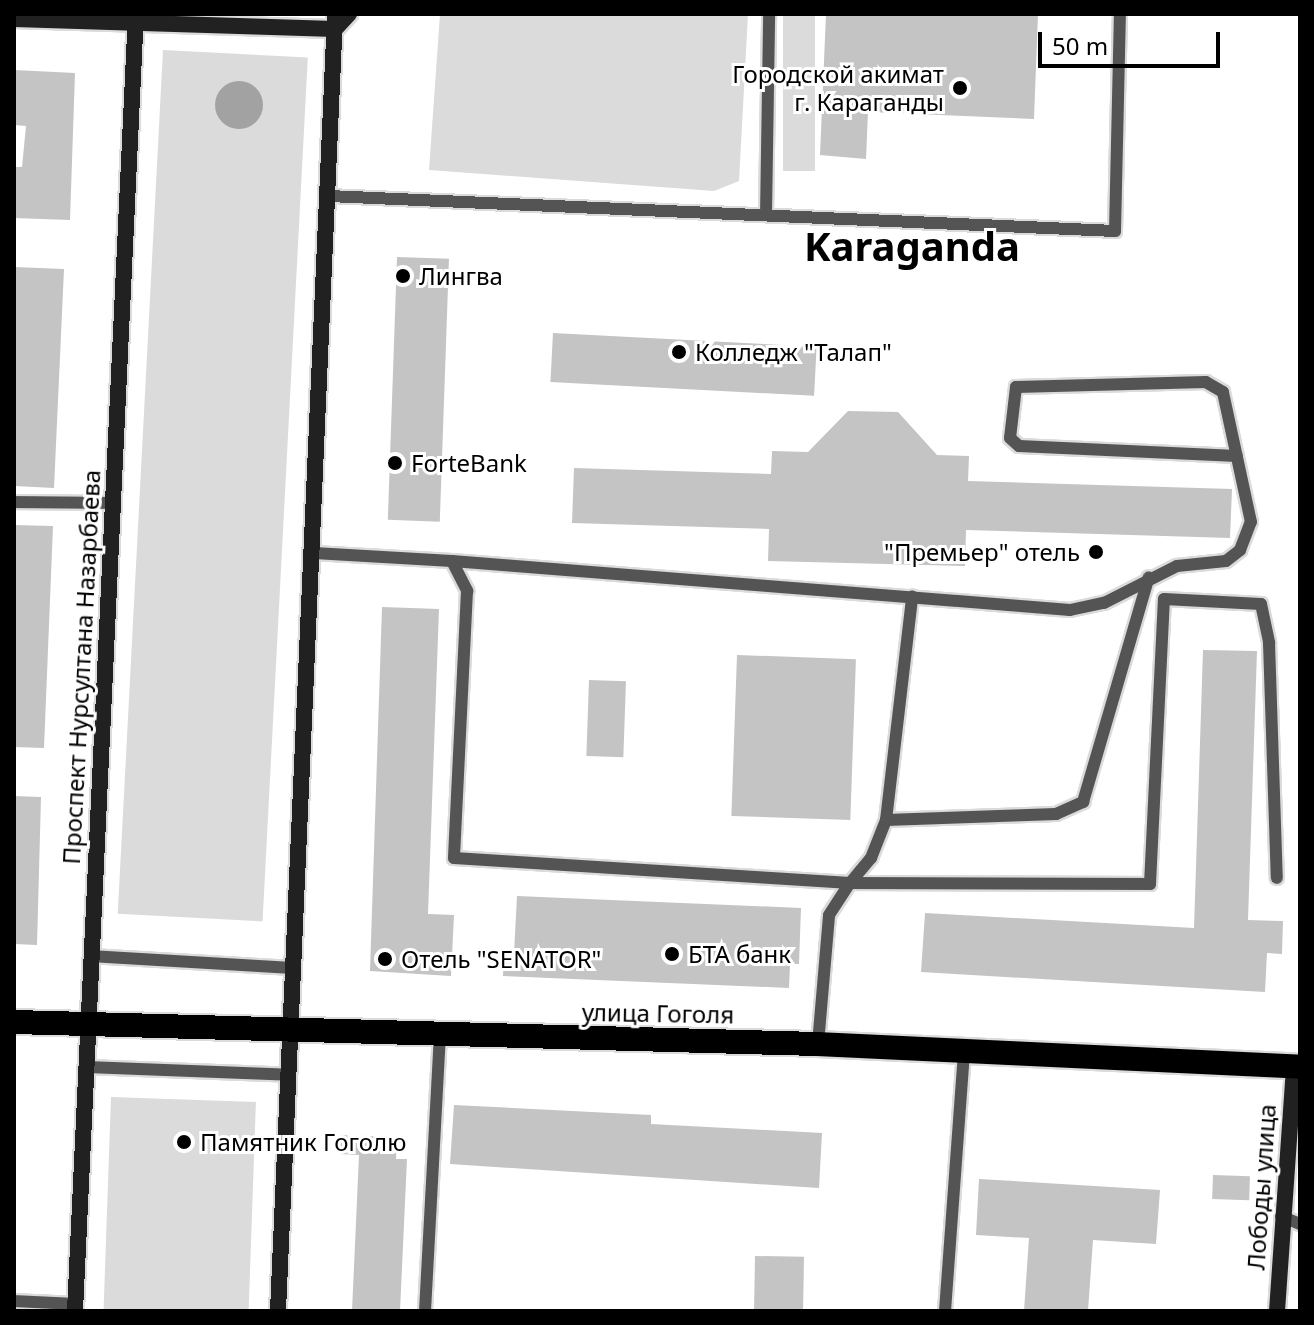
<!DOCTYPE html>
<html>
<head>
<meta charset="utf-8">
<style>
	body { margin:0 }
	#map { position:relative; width:1314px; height:1325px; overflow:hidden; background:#fff; font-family:"Noto Sans",sans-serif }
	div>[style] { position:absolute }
	.green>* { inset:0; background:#dbdbdb; transform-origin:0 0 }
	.water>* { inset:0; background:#a2a2a2 }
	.round { border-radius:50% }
	.building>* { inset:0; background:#c4c4c4; transform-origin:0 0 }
	.roads { filter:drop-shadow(2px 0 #dbdbdb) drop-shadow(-2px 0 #dbdbdb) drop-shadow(0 2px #dbdbdb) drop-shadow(0 -2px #dbdbdb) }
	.lane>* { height:12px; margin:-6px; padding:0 6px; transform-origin:6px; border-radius:6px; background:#545454 }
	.secondary>* { height:16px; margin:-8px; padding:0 8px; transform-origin:8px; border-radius:8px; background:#212121 }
	.highway>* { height:24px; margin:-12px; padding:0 12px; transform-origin:12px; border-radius:12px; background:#000 }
	.dots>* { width:22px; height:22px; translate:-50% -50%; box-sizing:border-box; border:4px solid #fff; border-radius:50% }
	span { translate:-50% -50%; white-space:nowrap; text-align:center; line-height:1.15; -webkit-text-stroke:6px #fff; paint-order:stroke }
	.poi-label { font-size:24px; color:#000 }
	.right { translate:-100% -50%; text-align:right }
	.left { translate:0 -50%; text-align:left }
	.street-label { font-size:24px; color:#000 }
	.town-label { font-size:40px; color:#000; font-weight:700 }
	.frame { position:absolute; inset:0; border:16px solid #000; pointer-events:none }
	.scale { position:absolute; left:1038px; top:32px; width:182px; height:36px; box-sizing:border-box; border:4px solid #000; border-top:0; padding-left:10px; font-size:24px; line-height:28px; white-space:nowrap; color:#000; -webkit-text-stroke:6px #fff; paint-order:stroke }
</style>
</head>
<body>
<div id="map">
	<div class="green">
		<i style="clip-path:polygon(440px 14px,748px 14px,739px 181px,714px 191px,429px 170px)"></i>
		<i style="left:783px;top:14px;width:32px;height:157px"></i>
		<i style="left:163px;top:50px;width:145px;height:865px;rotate:3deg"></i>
		<i style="left:111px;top:1097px;width:145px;height:214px;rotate:2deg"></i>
	</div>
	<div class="water">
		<i class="round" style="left:215px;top:81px;width:48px;height:48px"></i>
	</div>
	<div class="building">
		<i style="clip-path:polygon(826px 14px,1038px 14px,1034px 119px,868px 112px,866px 159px,820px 155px)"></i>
		<i style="clip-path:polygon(14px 70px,75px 73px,70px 220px,14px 218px,14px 167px,22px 167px,26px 126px,14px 125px)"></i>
		<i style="left:397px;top:257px;width:52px;height:263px;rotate:2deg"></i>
		<i style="clip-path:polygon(14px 267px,64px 269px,54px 488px,14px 486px)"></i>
		<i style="left:553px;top:333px;width:264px;height:49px;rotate:3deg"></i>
		<i style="clip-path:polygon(848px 411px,898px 412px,937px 455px,969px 456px,968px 481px,1232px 489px,1230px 538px,966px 530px,965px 566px,768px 561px,769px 529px,572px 523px,574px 468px,771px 474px,772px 451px,808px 452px)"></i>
		<i style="clip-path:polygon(14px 525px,53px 526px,44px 748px,14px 747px)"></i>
		<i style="clip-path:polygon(382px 607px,439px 609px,428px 914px,454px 915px,451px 976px,370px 971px)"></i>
		<i style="clip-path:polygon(1203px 650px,1257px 651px,1248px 920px,1283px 921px,1282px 954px,1267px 953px,1265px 992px,921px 972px,925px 913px,1194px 928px)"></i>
		<i style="left:737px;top:655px;width:119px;height:161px;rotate:2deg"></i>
		<i style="left:589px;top:680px;width:37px;height:76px;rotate:2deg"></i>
		<i style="clip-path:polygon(14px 796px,41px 797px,37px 945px,14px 944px)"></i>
		<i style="clip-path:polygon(517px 896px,801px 908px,799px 964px,790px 964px,789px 988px,503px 976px,504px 952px,514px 953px)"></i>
		<i style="clip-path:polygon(454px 1105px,651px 1115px,651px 1124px,822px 1133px,819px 1188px,450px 1164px)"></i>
		<i style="clip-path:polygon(340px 1135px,397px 1137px,396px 1159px,407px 1159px,400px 1311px,352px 1311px,359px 1155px,339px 1154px)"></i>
		<i style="left:1213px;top:1175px;width:37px;height:24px;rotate:2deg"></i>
		<i style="clip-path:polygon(979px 1179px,1160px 1190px,1156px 1244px,1093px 1240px,1088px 1311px,1024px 1311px,1029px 1238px,976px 1235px)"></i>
		<i style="left:755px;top:1256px;width:49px;height:55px;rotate:1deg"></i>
	</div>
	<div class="roads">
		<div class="lane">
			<i style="left:329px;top:196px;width:787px;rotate:2.55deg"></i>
			<i style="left:1115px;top:231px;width:217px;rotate:-88.7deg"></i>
			<i style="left:766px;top:215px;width:201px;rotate:-89.1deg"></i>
			<i style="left:14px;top:502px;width:99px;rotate:0.6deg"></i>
			<i style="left:314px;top:553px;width:138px;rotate:3.3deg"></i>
			<i style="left:452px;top:561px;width:34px;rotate:63deg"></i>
			<i style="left:467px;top:591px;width:267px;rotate:92.8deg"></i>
			<i style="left:454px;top:858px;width:397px;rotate:3.6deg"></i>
			<i style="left:850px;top:883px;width:33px;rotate:-50deg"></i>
			<i style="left:871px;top:858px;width:41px;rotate:-68.5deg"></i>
			<i style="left:886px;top:820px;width:225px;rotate:-83.3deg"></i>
			<i style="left:452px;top:561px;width:620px;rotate:4.53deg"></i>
			<i style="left:1070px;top:610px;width:35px;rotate:-12deg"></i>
			<i style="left:1104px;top:603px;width:82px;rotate:-26.9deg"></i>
			<i style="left:1177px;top:566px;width:49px;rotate:-5.8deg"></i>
			<i style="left:1226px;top:561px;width:18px;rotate:-38deg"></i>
			<i style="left:1240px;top:550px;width:30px;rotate:-69deg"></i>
			<i style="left:1251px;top:522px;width:133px;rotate:-102.2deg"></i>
			<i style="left:1223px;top:392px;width:20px;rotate:-150deg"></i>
			<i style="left:1206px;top:382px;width:190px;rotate:178.5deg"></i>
			<i style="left:1016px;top:387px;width:51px;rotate:96.7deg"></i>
			<i style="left:1010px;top:438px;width:12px;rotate:42deg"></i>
			<i style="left:1019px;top:446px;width:218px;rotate:2.6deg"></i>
			<i style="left:886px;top:820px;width:170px;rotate:-2deg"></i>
			<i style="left:1056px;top:814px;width:30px;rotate:-24deg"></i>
			<i style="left:1083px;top:802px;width:234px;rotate:-73.7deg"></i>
			<i style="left:92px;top:956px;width:203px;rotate:3.4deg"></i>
			<i style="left:818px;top:1044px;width:129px;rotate:-85.1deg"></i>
			<i style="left:829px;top:915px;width:38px;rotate:-57deg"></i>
			<i style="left:850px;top:883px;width:300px;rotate:0.2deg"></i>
			<i style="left:1150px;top:884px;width:285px;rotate:-87.2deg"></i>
			<i style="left:1164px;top:599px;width:97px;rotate:3deg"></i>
			<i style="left:1261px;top:604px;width:40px;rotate:78deg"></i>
			<i style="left:1269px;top:643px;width:235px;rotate:88.1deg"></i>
			<i style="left:86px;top:1067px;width:204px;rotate:2.2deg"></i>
			<i style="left:1281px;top:1216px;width:21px;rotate:23deg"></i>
			<i style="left:14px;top:1301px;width:61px;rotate:2.8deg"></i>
			<i style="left:425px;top:1311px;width:276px;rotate:-86.9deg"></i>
			<i style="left:945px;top:1311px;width:261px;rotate:-85.8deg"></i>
		</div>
		<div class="secondary">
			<i style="left:14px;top:19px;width:321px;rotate:1.8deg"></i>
			<i style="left:335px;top:29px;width:21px;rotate:-47deg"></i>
			<i style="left:75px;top:1311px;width:1298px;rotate:-87.31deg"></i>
			<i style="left:278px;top:1311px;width:1298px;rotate:-87.48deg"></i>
			<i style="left:1277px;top:1311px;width:245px;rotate:-86deg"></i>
		</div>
		<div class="highway">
			<i style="left:14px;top:1022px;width:804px;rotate:1.57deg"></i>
			<i style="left:818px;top:1044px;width:483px;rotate:2.7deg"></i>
		</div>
	</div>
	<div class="dots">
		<i style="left:960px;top:88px;background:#000"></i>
		<i style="left:403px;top:276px;background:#000"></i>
		<i style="left:679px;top:352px;background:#000"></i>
		<i style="left:395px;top:463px;background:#000"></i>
		<i style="left:1096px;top:552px;background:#000"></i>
		<i style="left:672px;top:954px;background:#000"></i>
		<i style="left:385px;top:959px;background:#000"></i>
		<i style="left:184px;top:1142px;background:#000"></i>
	</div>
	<div class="poi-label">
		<span class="right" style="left:944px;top:88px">Городской акимат<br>г. Караганды</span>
		<span class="left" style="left:419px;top:276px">Лингва</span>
		<span class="left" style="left:695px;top:352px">Колледж "Талап"</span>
		<span class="left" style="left:411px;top:463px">ForteBank</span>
		<span class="right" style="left:1080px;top:552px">"Премьер" отель</span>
		<span class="left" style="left:688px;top:954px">БТА банк</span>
		<span class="left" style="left:401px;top:959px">Отель "SENATOR"</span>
		<span class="left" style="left:200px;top:1142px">Памятник Гоголю</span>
	</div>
	<div class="street-label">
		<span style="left:81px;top:667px;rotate:-87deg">Проспект Нурсултана Назарбаева</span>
		<span style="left:658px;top:1013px;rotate:1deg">улица Гоголя</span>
		<span style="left:1261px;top:1187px;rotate:-86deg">Лободы улица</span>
	</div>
	<div class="town-label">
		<span style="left:912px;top:246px">Karaganda</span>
	</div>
	<div class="frame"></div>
	<div class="scale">50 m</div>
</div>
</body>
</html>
